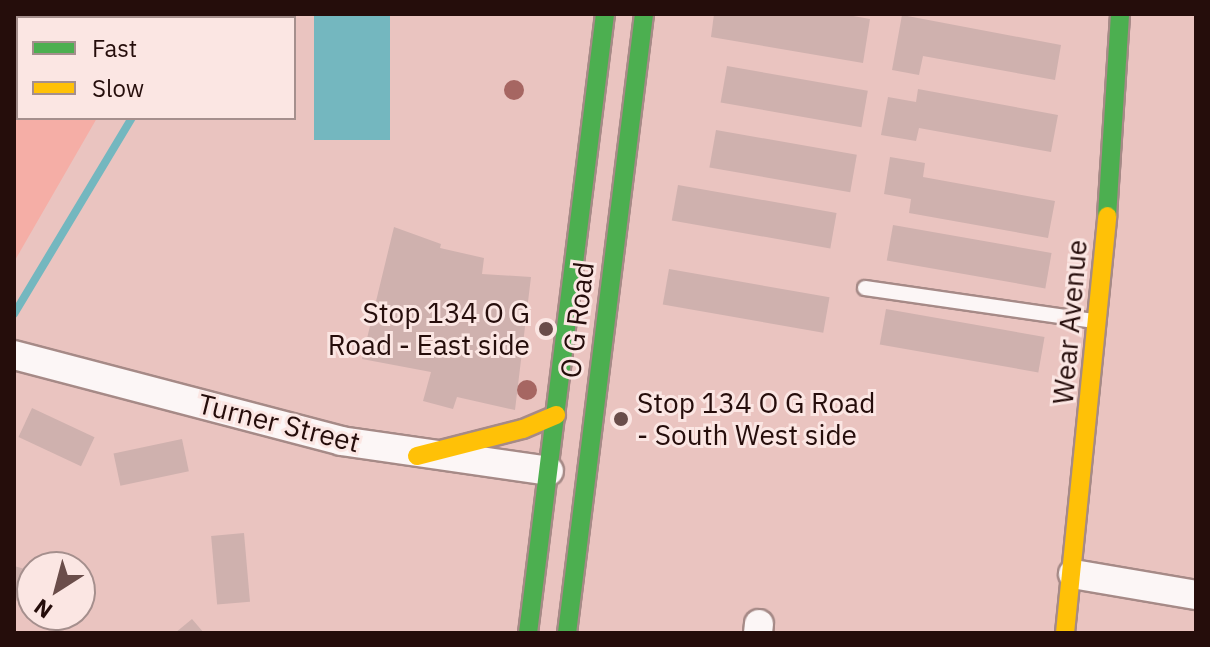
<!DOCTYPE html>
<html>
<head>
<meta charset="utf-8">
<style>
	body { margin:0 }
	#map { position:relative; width:1210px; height:647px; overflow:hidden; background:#eac4c0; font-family:"IBM Plex Sans",sans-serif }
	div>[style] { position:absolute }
	.green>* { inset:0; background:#f5aea6 }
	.water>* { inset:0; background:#74b7bf; transform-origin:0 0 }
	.stream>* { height:8px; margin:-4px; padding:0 4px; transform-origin:4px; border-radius:4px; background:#74b7bf }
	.building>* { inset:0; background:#cfb1ae; transform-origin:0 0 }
	.roads { filter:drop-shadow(2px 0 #a68a87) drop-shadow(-2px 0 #a68a87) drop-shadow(0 2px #a68a87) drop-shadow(0 -2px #a68a87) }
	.lane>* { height:14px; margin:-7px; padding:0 7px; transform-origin:7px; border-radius:7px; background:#fcf6f6 }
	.street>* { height:28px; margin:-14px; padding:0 14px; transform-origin:14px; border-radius:14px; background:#fcf6f6 }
	.fast>* { height:18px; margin:-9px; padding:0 9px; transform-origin:9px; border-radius:9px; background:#4caf50 }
	.slow>* { height:18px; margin:-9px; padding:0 9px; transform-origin:9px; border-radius:9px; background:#ffc107 }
	.trees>* { width:20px; height:20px; margin:-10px; border-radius:50%; background:#a66662 }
	.dots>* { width:22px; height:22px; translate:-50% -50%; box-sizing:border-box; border:4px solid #fbe6e3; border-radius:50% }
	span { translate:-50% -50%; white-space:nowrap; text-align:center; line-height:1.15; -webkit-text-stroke:6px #fbe6e3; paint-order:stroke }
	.poi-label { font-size:28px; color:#250d0b }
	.right { translate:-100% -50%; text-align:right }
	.left { translate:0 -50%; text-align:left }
	.street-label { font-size:28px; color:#250d0b }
	.frame { position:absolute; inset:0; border:16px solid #250d0b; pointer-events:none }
	.legend { position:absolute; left:16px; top:16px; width:280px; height:104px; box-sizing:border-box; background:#fbe6e3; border:2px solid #a58f8d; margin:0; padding:10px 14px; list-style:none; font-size:24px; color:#250d0b }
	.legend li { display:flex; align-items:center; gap:16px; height:40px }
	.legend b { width:40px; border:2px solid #a58f8d }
	.north { position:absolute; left:16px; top:551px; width:80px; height:80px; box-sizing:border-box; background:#fbe6e3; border:2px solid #a58f8d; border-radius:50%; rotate:216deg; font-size:22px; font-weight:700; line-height:32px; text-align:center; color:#250d0b }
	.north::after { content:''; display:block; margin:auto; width:28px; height:36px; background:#6a4d4a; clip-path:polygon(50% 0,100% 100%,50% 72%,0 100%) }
</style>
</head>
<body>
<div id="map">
	<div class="green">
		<i style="clip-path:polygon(14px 14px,130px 14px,18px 18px,18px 118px,97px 118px,14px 262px)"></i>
	</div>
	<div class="water">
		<i style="left:314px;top:14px;width:76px;height:126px"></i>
	</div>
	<div class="stream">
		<i style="left:163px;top:18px;width:4px;rotate:-90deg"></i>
		<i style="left:14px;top:314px;width:229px;rotate:-59deg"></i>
	</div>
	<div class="building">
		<i style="clip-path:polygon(714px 14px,842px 14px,870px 19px,863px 63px,711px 37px)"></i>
		<i style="clip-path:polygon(902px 15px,1061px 45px,1055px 80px,923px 56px,919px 75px,892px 70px)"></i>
		<i style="left:727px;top:66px;width:143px;height:37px;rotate:10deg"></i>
		<i style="clip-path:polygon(918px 89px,1058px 115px,1051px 152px,919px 128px,916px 141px,881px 135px,888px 97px,916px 102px)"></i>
		<i style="left:716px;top:130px;width:143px;height:38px;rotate:10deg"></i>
		<i style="clip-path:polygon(890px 157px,925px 163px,923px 177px,1055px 201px,1048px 238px,909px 213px,911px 199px,884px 194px)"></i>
		<i style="left:678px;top:185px;width:161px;height:36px;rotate:10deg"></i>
		<i style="left:893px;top:225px;width:161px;height:36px;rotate:10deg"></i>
		<i style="clip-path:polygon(394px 227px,441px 244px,440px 248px,484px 258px,482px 274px,531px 277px,515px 410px,457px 397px,453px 409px,423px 401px,431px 372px,362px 359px)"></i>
		<i style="left:669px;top:269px;width:163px;height:36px;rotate:10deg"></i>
		<i style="left:886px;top:309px;width:161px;height:36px;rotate:10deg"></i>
		<i style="left:32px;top:408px;width:69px;height:32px;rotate:25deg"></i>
		<i style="left:182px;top:439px;width:33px;height:70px;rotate:78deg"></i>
		<i style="left:244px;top:533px;width:69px;height:33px;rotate:85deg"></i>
		<i style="clip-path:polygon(14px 566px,32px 571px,32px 604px,14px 600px)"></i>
		<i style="clip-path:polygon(192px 619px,204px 633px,175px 633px)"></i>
	</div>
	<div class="roads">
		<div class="lane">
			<i style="left:865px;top:288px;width:232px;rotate:8.2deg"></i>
		</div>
		<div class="street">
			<i style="left:14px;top:355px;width:338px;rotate:14.7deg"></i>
			<i style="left:341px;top:441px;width:210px;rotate:8.2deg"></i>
			<i style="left:1073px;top:574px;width:125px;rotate:9.7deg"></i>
			<i style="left:758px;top:633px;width:9px;rotate:-84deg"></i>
		</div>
		<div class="fast">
			<i style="left:1107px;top:216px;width:202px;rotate:-86.3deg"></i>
			<i style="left:528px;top:633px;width:624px;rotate:-82.91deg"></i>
			<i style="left:567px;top:633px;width:624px;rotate:-82.91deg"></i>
		</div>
		<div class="slow">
			<i style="left:417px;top:456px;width:109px;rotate:-14.3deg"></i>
			<i style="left:523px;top:429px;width:36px;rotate:-23deg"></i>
			<i style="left:1065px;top:633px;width:419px;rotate:-84.2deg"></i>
		</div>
	</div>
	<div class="trees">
		<i style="left:514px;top:90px"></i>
		<i style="left:527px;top:390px"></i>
	</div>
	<div class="dots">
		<i style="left:546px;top:329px;background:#6a4d4a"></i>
		<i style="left:621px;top:419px;background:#6a4d4a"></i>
	</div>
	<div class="poi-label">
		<span class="right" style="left:530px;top:329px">Stop 134 O G<br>Road - East side</span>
		<span class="left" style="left:637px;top:419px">Stop 134 O G Road<br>- South West side</span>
	</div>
	<div class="street-label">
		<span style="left:577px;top:320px;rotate:-83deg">O G Road</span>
		<span style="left:1070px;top:322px;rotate:-85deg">Wear Avenue</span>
		<span style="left:279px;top:423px;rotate:14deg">Turner Street</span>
	</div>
	<div class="frame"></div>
	<ul class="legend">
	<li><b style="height:10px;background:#4caf50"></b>Fast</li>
	<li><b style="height:10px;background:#ffc107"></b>Slow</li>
	</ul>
	<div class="north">N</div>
</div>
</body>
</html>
